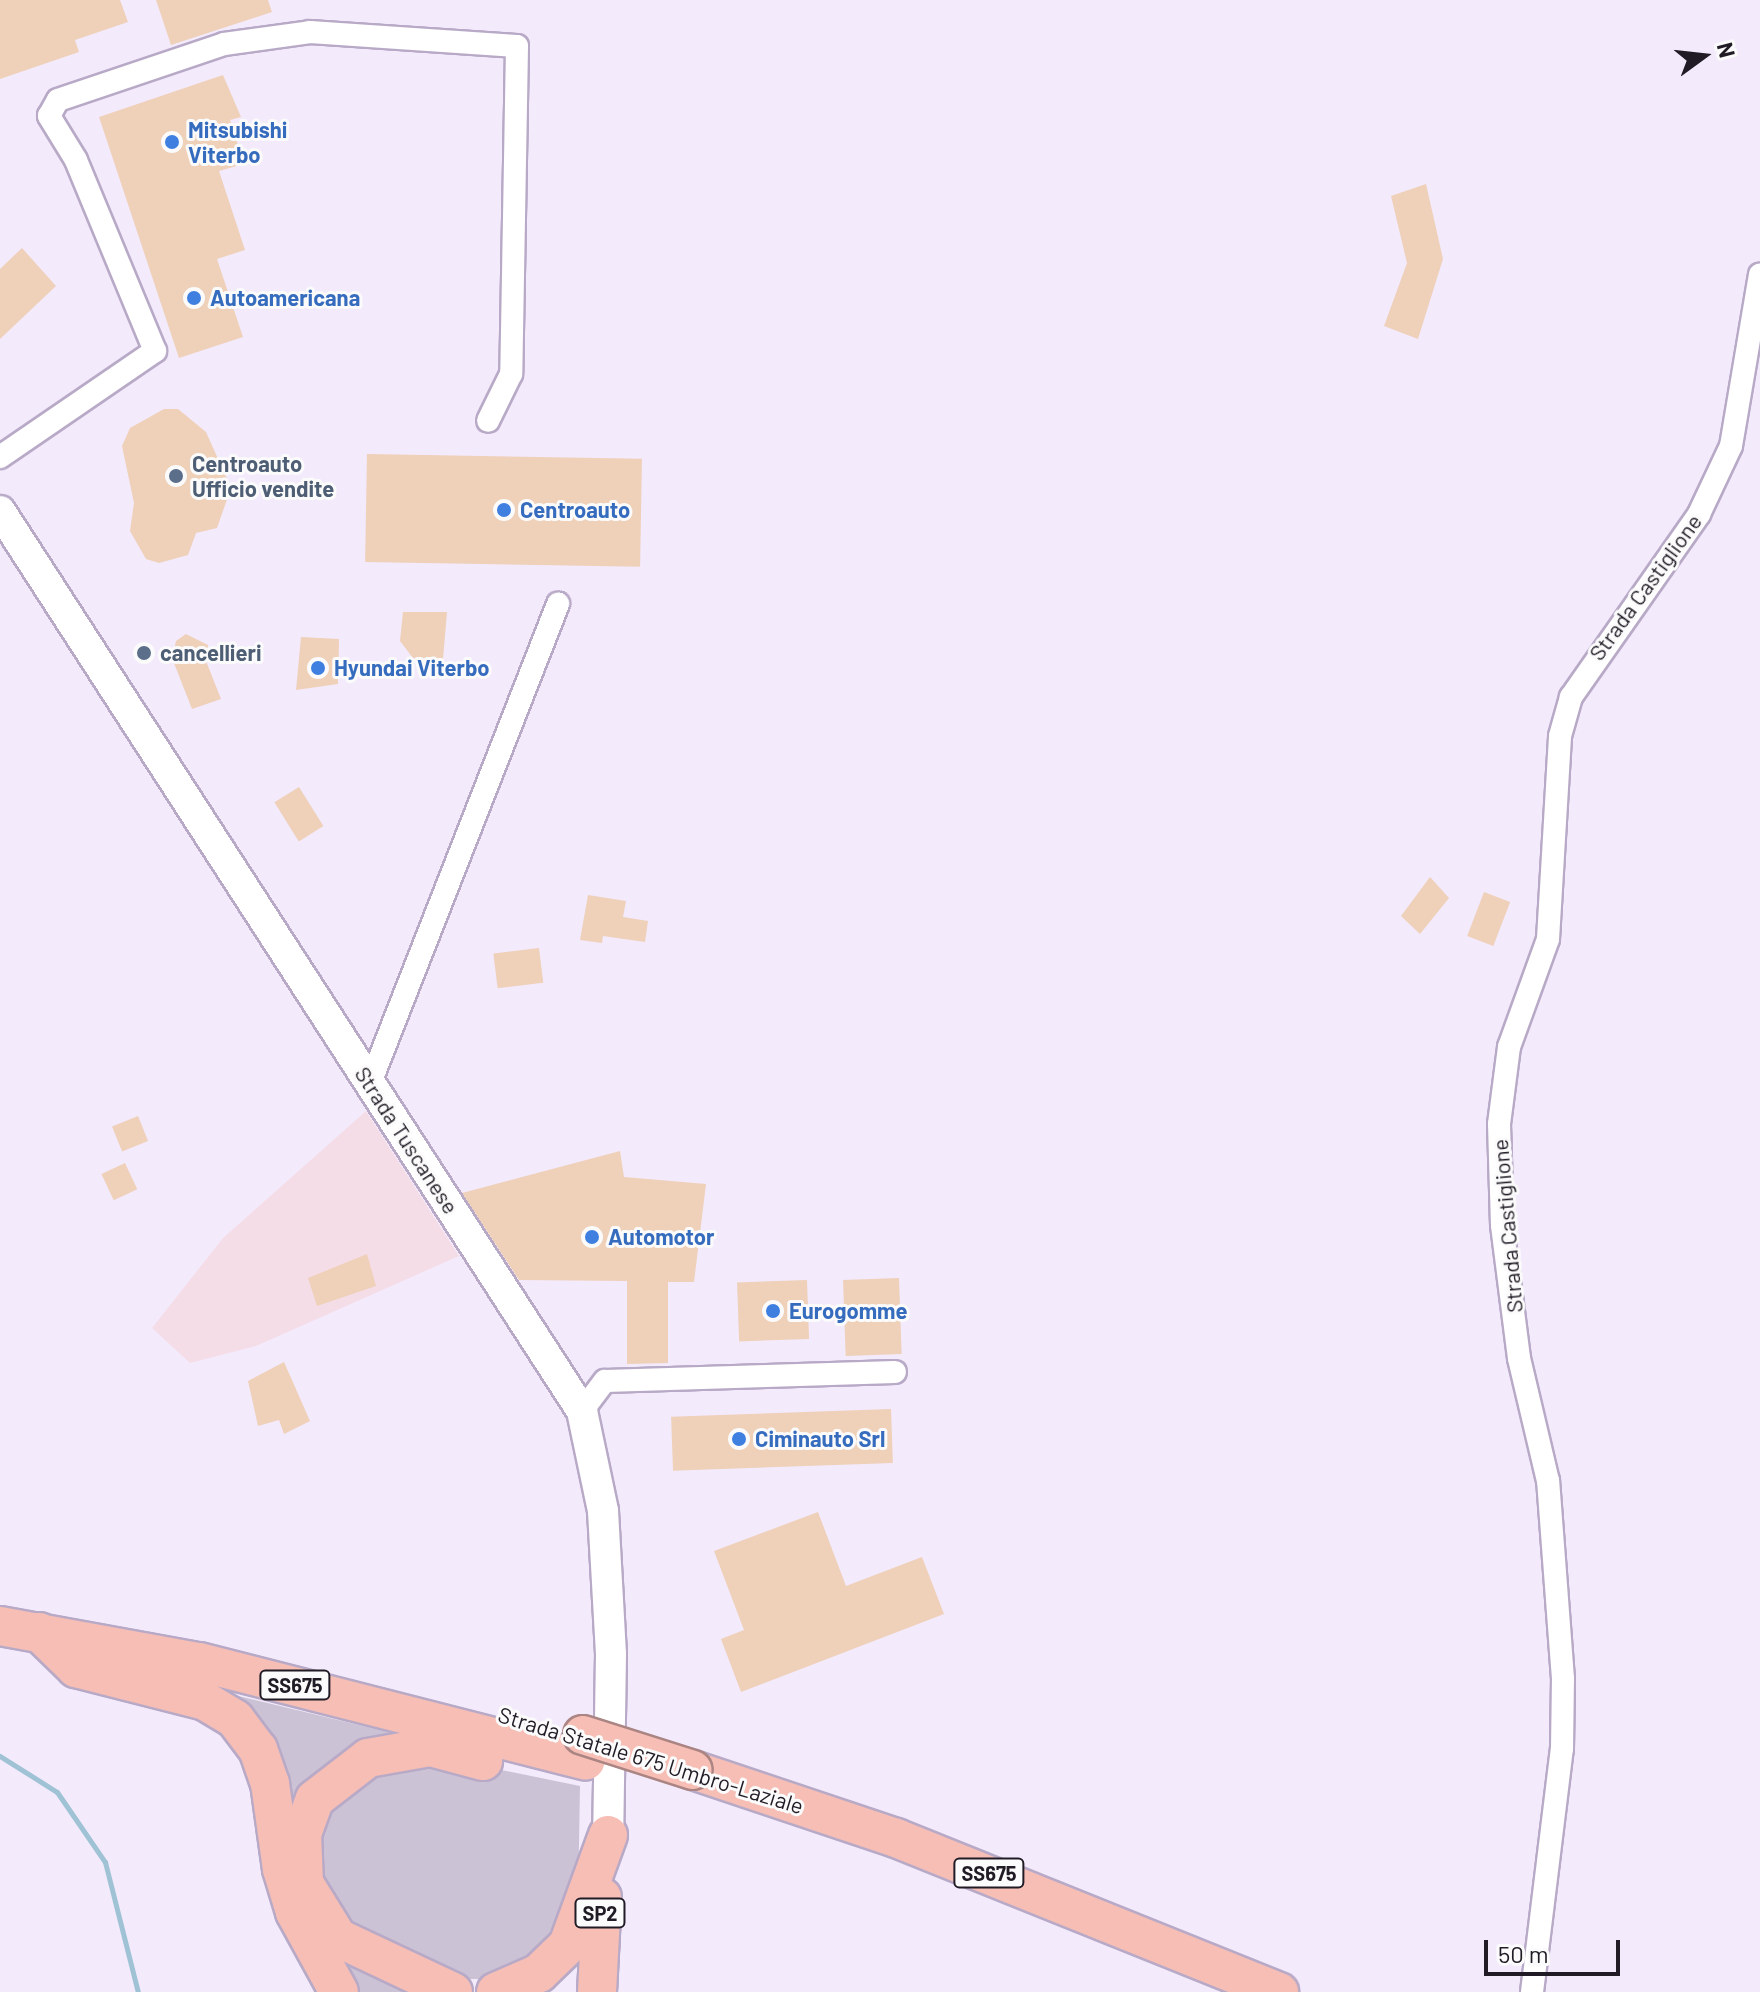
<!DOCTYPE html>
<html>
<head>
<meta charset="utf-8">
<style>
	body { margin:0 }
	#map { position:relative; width:1760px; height:1992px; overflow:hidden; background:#f3eafc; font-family:Barlow,sans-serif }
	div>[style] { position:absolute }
	.industrial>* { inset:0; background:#f5dde8 }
	.green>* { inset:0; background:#cbc2d5 }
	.stream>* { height:5px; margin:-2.5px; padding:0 2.5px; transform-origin:2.5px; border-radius:2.5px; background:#9fc2d5 }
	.building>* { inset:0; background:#efd0b9; transform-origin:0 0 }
	.roads { filter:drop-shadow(2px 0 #b8aac7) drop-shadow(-2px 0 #b8aac7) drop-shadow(0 2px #b8aac7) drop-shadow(0 -2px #b8aac7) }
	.street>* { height:22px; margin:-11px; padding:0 11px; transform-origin:11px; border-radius:11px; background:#fff }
	.secondary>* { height:30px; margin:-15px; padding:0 15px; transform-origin:15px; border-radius:15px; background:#fff }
	.highway>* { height:38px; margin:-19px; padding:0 19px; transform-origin:19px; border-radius:19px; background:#f6beb5 }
	.bridges { filter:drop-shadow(2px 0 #ab8583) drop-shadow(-2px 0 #ab8583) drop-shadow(0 2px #ab8583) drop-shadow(0 -2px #ab8583) }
	.highway-bridge>* { height:38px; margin:-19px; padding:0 19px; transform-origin:19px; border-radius:19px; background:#f6beb5 }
	.dots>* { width:22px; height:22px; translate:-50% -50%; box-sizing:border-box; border:4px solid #fbfbfb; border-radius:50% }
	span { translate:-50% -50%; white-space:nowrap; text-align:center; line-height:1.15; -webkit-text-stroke:6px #fbfbfb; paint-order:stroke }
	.shield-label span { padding:2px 6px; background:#fbfbfb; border:2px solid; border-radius:6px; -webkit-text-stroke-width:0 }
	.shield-label { font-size:20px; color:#201b25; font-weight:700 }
	.shop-label { font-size:22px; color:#366cbe; font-weight:700 }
	.left { translate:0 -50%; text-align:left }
	.service-label { font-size:22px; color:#4e5e75; font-weight:700 }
	.street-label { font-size:22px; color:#201b25 }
	.north { position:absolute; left:1664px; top:16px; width:80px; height:80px; -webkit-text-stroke:6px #fbfbfb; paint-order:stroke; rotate:75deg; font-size:22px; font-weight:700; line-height:32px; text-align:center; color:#201b25 }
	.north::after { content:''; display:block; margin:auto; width:28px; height:36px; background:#201b25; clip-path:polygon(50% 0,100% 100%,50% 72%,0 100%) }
	.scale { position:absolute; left:1484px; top:1940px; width:136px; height:36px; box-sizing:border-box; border:4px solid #201b25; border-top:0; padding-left:10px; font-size:24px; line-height:28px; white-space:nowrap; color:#201b25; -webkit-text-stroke:6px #fbfbfb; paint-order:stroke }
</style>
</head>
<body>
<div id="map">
	<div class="industrial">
		<i style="clip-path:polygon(366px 1111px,459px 1256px,256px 1346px,190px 1363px,152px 1328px,223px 1238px)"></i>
	</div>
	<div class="green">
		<i style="clip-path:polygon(238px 1696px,392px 1733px,298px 1824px)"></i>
		<i style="clip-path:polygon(428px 1755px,580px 1786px,578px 1899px,549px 1950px,494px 1979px,457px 1979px,367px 1945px,316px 1880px,315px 1836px,349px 1780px)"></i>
		<i style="clip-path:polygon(332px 1944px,428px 1992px,352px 1992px)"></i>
	</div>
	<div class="stream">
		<i style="left:0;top:1756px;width:67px;rotate:32.3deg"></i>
		<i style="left:57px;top:1792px;width:85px;rotate:55.6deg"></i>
		<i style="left:105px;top:1862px;width:134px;rotate:75.8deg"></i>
	</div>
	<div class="building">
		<i style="clip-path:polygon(0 0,120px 0,128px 22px,75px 40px,79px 52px,0 79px)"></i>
		<i style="clip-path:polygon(156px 0,268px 0,272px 12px,171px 45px)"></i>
		<i style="clip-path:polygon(223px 75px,241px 117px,230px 120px,244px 164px,219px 171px,245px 250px,217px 259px,243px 337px,179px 358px,99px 117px)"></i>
		<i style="clip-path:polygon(1426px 184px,1443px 259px,1418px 339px,1384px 326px,1407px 263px,1391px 196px)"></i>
		<i style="clip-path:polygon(22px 248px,56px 286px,0 339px,0 269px)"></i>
		<i style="clip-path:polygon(164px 409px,178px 409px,206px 432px,231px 488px,217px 528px,196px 533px,188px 555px,159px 563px,146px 559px,130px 531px,134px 503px,122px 446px,130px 428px)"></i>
		<i style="left:367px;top:454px;width:275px;height:108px;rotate:1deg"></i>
		<i style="clip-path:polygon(403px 612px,447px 612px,443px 659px,413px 658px,400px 641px)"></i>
		<i style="clip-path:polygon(186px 634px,208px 645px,206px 661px,221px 699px,192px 709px,172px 658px,176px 641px)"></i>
		<i style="clip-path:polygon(301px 637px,339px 639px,338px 684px,296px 690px)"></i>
		<i style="left:299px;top:787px;width:46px;height:29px;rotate:58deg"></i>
		<i style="clip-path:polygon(1430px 877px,1449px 898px,1420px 934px,1401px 916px)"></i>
		<i style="left:1484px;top:892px;width:28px;height:47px;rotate:21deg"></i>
		<i style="clip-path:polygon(588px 895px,626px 901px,623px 917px,648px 921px,645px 942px,603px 936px,602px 943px,580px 940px)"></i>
		<i style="left:539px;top:948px;width:35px;height:46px;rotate:83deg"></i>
		<i style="left:138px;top:1116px;width:27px;height:28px;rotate:68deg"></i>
		<i style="clip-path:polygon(620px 1151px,624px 1177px,706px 1184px,694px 1282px,668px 1282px,668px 1363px,627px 1364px,627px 1281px,519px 1280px,462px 1193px)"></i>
		<i style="left:125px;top:1163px;width:29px;height:26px;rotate:65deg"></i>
		<i style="clip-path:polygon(367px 1254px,376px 1286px,317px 1306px,308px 1278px)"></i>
		<i style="left:899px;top:1278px;width:76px;height:56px;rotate:88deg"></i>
		<i style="left:807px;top:1280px;width:59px;height:70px;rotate:88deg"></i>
		<i style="clip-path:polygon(284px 1362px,310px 1421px,284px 1434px,279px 1420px,258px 1426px,248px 1381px)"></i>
		<i style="left:891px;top:1409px;width:54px;height:220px;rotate:88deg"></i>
		<i style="clip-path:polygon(818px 1512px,846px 1586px,922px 1557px,944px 1614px,741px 1692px,721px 1639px,744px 1630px,714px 1551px)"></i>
	</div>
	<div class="roads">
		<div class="street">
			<i style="left:0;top:457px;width:188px;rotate:-34.4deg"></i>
			<i style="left:155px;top:351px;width:207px;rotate:-112.5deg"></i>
			<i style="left:76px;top:160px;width:52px;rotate:-121.5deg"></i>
			<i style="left:49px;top:116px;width:18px;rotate:-61deg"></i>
			<i style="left:58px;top:100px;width:175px;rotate:-18.6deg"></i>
			<i style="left:224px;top:44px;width:87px;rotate:-7.9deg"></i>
			<i style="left:310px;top:32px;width:207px;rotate:3.9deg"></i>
			<i style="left:517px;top:46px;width:328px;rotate:91deg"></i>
			<i style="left:511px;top:374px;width:52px;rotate:116.1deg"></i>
			<i style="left:370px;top:1083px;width:515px;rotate:-68.57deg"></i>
			<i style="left:582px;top:1411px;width:38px;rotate:-53deg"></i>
			<i style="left:605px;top:1381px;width:290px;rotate:-1.8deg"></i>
			<i style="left:1532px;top:1992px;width:245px;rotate:-83deg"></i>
			<i style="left:1562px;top:1749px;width:70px;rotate:-89.2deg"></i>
			<i style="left:1563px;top:1679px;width:199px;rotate:-94.3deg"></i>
			<i style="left:1548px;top:1481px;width:126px;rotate:-103.3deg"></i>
			<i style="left:1519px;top:1358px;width:134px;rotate:-97.3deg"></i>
			<i style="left:1502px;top:1225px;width:101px;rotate:-91.7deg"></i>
			<i style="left:1499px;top:1124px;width:78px;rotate:-82.6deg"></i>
			<i style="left:1509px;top:1047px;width:115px;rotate:-70.1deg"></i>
			<i style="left:1548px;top:939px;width:203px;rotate:-86.6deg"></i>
			<i style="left:1560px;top:736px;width:41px;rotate:-74.2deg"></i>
			<i style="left:1571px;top:697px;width:223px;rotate:-55deg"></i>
			<i style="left:1699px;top:514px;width:75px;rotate:-64.8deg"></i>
			<i style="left:1731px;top:446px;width:174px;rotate:-80.4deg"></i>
		</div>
		<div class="secondary">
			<i style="left:0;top:511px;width:1072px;rotate:57.11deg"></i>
			<i style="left:582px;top:1411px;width:102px;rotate:78.1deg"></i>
			<i style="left:603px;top:1511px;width:143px;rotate:86.8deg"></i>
			<i style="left:611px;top:1654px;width:181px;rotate:90.9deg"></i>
		</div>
		<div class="highway">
			<i style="left:0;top:1626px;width:202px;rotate:10.3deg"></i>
			<i style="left:199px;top:1662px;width:399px;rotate:14.3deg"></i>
			<i style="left:39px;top:1632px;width:52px;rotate:44.2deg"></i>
			<i style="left:76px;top:1668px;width:133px;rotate:14.3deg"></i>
			<i style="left:205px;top:1701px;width:35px;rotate:31deg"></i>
			<i style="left:235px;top:1719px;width:38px;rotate:53deg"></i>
			<i style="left:258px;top:1749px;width:36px;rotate:71deg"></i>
			<i style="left:270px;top:1783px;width:87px;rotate:82.1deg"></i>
			<i style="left:282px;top:1869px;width:45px;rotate:73.2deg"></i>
			<i style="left:295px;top:1912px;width:91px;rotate:61.2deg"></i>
			<i style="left:693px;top:1770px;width:214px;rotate:18.5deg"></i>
			<i style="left:896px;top:1838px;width:413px;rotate:21.9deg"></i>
			<i style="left:453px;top:1992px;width:127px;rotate:-154.8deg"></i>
			<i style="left:338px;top:1938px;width:65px;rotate:-121.7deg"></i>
			<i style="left:304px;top:1883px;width:49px;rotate:-92.3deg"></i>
			<i style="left:302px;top:1834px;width:37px;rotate:-70deg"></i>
			<i style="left:315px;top:1799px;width:67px;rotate:-37.7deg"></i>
			<i style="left:368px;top:1758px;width:63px;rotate:-10.1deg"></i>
			<i style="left:430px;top:1747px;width:55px;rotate:14.8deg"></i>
			<i style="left:496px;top:1992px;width:47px;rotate:-23.8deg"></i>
			<i style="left:539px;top:1973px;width:40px;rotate:-44deg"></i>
			<i style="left:568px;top:1945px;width:117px;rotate:-70deg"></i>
			<i style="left:597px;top:1992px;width:95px;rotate:-87deg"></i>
		</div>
	</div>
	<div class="bridges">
		<div class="highway-bridge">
			<i style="left:583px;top:1735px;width:115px;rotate:17.7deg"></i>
		</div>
	</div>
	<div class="dots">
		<i style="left:172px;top:142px;background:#3f7fe0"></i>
		<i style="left:194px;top:298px;background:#3f7fe0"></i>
		<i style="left:176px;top:476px;background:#5c6f8a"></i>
		<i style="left:504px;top:510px;background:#3f7fe0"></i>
		<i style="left:144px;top:653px;background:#5c6f8a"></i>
		<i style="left:318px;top:668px;background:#3f7fe0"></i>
		<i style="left:592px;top:1237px;background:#3f7fe0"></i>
		<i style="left:773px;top:1311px;background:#3f7fe0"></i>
		<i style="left:739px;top:1439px;background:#3f7fe0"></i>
	</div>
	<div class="shield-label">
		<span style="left:295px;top:1685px">SS675</span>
		<span style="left:989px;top:1873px">SS675</span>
		<span style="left:600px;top:1913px">SP2</span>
	</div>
	<div class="shop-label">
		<span class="left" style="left:188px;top:142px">Mitsubishi<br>Viterbo</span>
		<span class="left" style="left:210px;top:298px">Autoamericana</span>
		<span class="left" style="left:520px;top:510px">Centroauto</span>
		<span class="left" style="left:334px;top:668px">Hyundai Viterbo</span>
		<span class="left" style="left:608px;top:1237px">Automotor</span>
		<span class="left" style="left:789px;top:1311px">Eurogomme</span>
		<span class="left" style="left:755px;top:1439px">Ciminauto Srl</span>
	</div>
	<div class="service-label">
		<span class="left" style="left:192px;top:476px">Centroauto<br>Ufficio vendite</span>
		<span class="left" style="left:160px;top:653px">cancellieri</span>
	</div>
	<div class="street-label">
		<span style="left:1645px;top:587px;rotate:-54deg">Strada Castiglione</span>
		<span style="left:407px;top:1140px;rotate:57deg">Strada Tuscanese</span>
		<span style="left:1507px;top:1226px;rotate:-95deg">Strada Castiglione</span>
		<span style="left:651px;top:1760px;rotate:17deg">Strada Statale 675 Umbro-Laziale</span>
	</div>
	<div class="north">N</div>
	<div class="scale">50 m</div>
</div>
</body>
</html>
